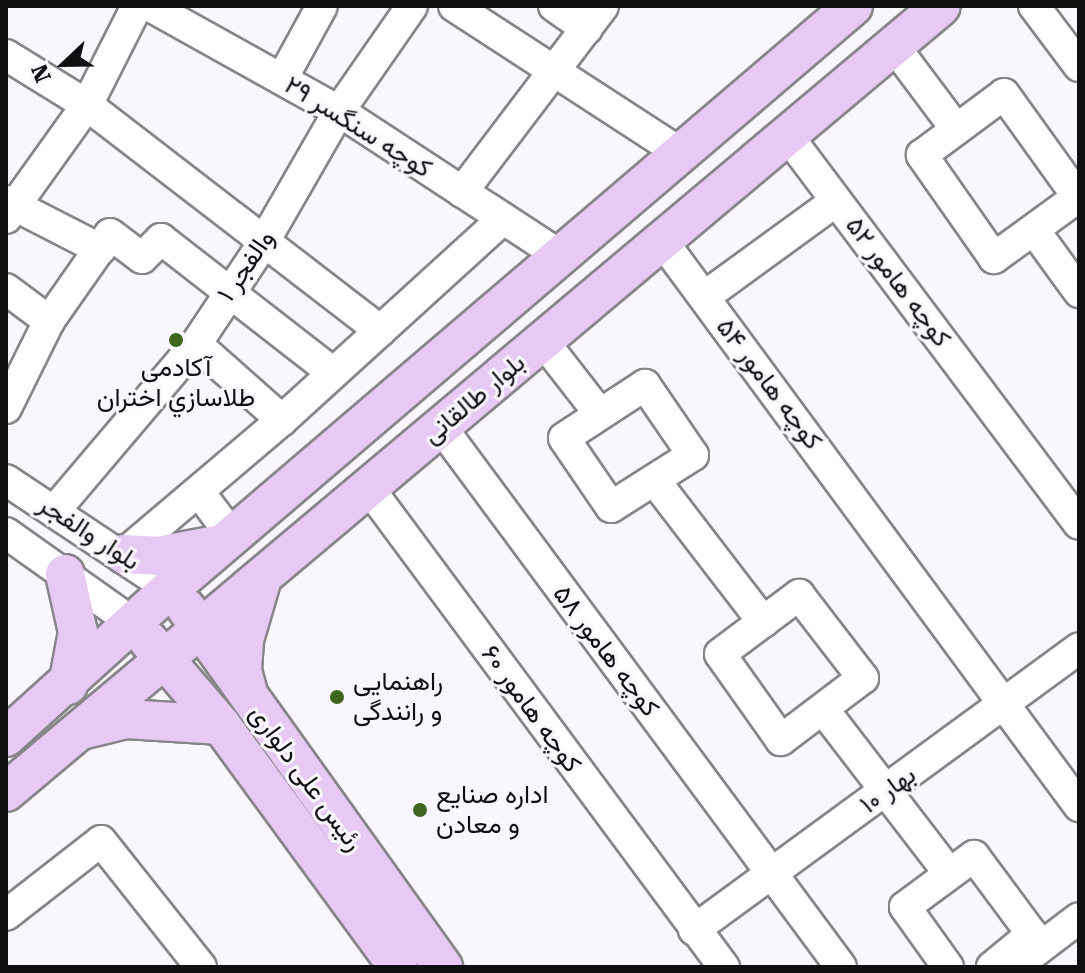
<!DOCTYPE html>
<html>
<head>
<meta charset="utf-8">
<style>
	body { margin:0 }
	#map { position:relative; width:1085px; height:973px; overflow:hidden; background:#f9f7fb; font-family:"Roboto Serif",Vazirmatn,serif }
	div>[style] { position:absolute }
	.roads { filter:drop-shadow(2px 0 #878589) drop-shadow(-2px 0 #878589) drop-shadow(0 2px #878589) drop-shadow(0 -2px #878589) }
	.minor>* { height:30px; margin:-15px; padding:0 15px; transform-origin:15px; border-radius:15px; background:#fff }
	.major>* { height:38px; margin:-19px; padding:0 19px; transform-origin:19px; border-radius:19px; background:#e6caf4 }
	.dots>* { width:22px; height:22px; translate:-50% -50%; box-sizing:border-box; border:4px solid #f9f7fb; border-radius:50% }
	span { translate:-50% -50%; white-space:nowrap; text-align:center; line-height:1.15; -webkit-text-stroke:6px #f9f7fb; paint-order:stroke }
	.street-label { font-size:26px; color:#100f11 }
	.poi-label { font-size:26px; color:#100f11 }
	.left { translate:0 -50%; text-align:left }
	.frame { position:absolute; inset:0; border:8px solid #100f11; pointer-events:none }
	.north { position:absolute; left:24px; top:24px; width:80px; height:80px; -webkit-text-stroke:6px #f9f7fb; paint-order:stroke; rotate:248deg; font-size:22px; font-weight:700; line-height:32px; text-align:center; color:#100f11 }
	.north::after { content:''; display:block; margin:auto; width:28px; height:36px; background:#100f11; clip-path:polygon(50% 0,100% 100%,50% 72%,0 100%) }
</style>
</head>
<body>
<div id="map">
	<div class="roads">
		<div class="minor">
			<i style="left:150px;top:6px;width:216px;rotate:29.1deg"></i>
			<i style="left:339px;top:111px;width:265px;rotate:33.2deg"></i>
			<i style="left:454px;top:6px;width:270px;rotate:33deg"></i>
			<i style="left:554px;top:6px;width:40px;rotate:34.9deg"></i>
			<i style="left:1034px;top:6px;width:75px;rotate:53.1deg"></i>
			<i style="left:894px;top:46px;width:104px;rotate:53.2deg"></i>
			<i style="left:6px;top:55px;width:95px;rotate:31.7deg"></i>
			<i style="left:87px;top:105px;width:370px;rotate:37.6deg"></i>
			<i style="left:282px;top:79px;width:83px;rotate:-61.3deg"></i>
			<i style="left:1004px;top:94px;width:127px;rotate:54.3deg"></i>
			<i style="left:1078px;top:197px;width:104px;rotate:144deg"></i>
			<i style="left:994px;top:258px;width:126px;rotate:-125deg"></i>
			<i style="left:922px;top:155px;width:102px;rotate:-36.6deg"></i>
			<i style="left:787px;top:135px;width:486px;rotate:53.1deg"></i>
			<i style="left:462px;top:192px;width:233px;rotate:-52.8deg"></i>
			<i style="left:6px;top:201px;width:106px;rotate:27.1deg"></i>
			<i style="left:6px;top:218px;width:139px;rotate:-54.4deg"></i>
			<i style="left:87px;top:105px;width:111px;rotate:-63.2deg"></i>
			<i style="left:1034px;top:230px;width:77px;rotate:54deg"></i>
			<i style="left:663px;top:242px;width:701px;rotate:53.59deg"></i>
			<i style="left:6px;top:289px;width:54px;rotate:36.7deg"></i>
			<i style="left:704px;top:297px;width:163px;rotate:-36deg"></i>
			<i style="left:543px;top:341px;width:91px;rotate:52.1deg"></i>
			<i style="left:196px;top:344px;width:115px;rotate:41.5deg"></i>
			<i style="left:645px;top:385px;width:85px;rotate:55.6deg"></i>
			<i style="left:693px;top:455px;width:97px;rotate:147.6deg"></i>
			<i style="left:611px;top:507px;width:83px;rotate:-124.3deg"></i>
			<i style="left:564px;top:438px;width:97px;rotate:-33.2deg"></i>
			<i style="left:6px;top:408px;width:97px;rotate:-63.7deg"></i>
			<i style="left:49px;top:321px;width:106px;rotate:-55deg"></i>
			<i style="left:110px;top:234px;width:40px;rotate:37deg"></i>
			<i style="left:142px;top:258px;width:27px;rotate:-45deg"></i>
			<i style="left:161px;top:239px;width:218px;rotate:37.9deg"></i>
			<i style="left:441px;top:427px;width:672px;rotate:53.47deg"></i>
			<i style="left:6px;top:480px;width:197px;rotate:33.6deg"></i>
			<i style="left:655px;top:481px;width:178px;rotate:52.5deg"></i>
			<i style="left:368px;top:487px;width:598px;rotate:53.44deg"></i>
			<i style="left:199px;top:492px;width:56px;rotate:52.9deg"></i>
			<i style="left:56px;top:509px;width:216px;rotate:-49.7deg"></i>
			<i style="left:196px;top:344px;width:119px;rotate:-56.3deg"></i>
			<i style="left:262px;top:245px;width:155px;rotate:-60.1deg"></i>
			<i style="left:339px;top:111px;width:128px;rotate:-55.2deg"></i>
			<i style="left:6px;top:533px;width:156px;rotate:35.3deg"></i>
			<i style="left:124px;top:554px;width:207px;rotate:-40.3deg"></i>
			<i style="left:282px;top:420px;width:299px;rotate:-42.3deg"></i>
			<i style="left:799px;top:595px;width:105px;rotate:52.4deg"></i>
			<i style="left:863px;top:678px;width:103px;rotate:142.9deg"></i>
			<i style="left:781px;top:740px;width:105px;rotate:-125.3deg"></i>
			<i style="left:720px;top:654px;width:99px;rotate:-36.8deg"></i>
			<i style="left:823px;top:709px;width:207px;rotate:52.5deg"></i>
			<i style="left:6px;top:915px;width:120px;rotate:-37.9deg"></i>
			<i style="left:101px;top:841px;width:161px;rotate:51.6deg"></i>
			<i style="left:694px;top:930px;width:477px;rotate:-36.2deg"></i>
			<i style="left:1020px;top:963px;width:74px;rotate:-37.3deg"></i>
			<i style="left:948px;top:967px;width:74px;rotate:-125.6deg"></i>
			<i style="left:905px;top:907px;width:86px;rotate:-36.5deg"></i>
			<i style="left:974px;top:856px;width:97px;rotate:53.4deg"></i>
			<i style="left:1032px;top:934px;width:52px;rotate:140.5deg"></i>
		</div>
		<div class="major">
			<i style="left:124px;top:554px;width:34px;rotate:3deg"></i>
			<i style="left:158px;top:556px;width:65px;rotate:-10.6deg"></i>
			<i style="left:65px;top:574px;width:59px;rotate:77.4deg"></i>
			<i style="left:78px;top:632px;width:54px;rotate:100.7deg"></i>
			<i style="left:186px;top:608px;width:442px;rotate:54.4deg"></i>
			<i style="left:148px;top:640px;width:112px;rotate:49.3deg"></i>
			<i style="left:221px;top:725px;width:300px;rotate:53.8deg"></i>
			<i style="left:248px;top:693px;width:24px;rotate:-105deg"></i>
			<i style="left:242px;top:670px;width:30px;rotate:-86deg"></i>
			<i style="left:244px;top:640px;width:65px;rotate:-73.8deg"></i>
			<i style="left:85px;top:729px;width:42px;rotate:-13.7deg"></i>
			<i style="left:126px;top:719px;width:95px;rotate:3.6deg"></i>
			<i style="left:6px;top:737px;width:221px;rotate:-42.1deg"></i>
			<i style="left:170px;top:589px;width:898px;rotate:-40.48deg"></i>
			<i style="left:6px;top:792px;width:1221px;rotate:-40.05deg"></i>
		</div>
	</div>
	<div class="dots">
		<i style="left:176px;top:340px;background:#3f6621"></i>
		<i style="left:337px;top:697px;background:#3f6621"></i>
		<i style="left:420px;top:810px;background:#3f6621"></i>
	</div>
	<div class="street-label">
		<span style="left:358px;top:127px;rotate:32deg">کوچه سنگسر ۲۹</span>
		<span style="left:246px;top:266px;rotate:-56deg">والفجر ۱</span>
		<span style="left:898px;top:282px;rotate:53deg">کوچه هامور ۵۲</span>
		<span style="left:769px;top:384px;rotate:53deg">کوچه هامور ۵۴</span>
		<span style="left:474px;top:399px;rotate:-40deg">بلوار طالقانی</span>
		<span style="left:89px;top:533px;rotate:33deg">بلوار والفجر</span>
		<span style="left:606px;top:651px;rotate:53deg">کوچه هامور ۵۸</span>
		<span style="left:531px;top:709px;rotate:54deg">کوچه هامور ۶۰</span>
		<span style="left:306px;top:778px;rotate:54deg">رئیس علی دلواری</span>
		<span style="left:888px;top:790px;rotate:-36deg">بهار ۱۰</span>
	</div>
	<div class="poi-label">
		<span style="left:176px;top:383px">آكادمى<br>طلاسازي اختران</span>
		<span class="left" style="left:353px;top:697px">راهنمایی<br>و رانندگی</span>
		<span class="left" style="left:436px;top:810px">اداره صنایع<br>و معادن</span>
	</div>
	<div class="frame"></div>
	<div class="north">N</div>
</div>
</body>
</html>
